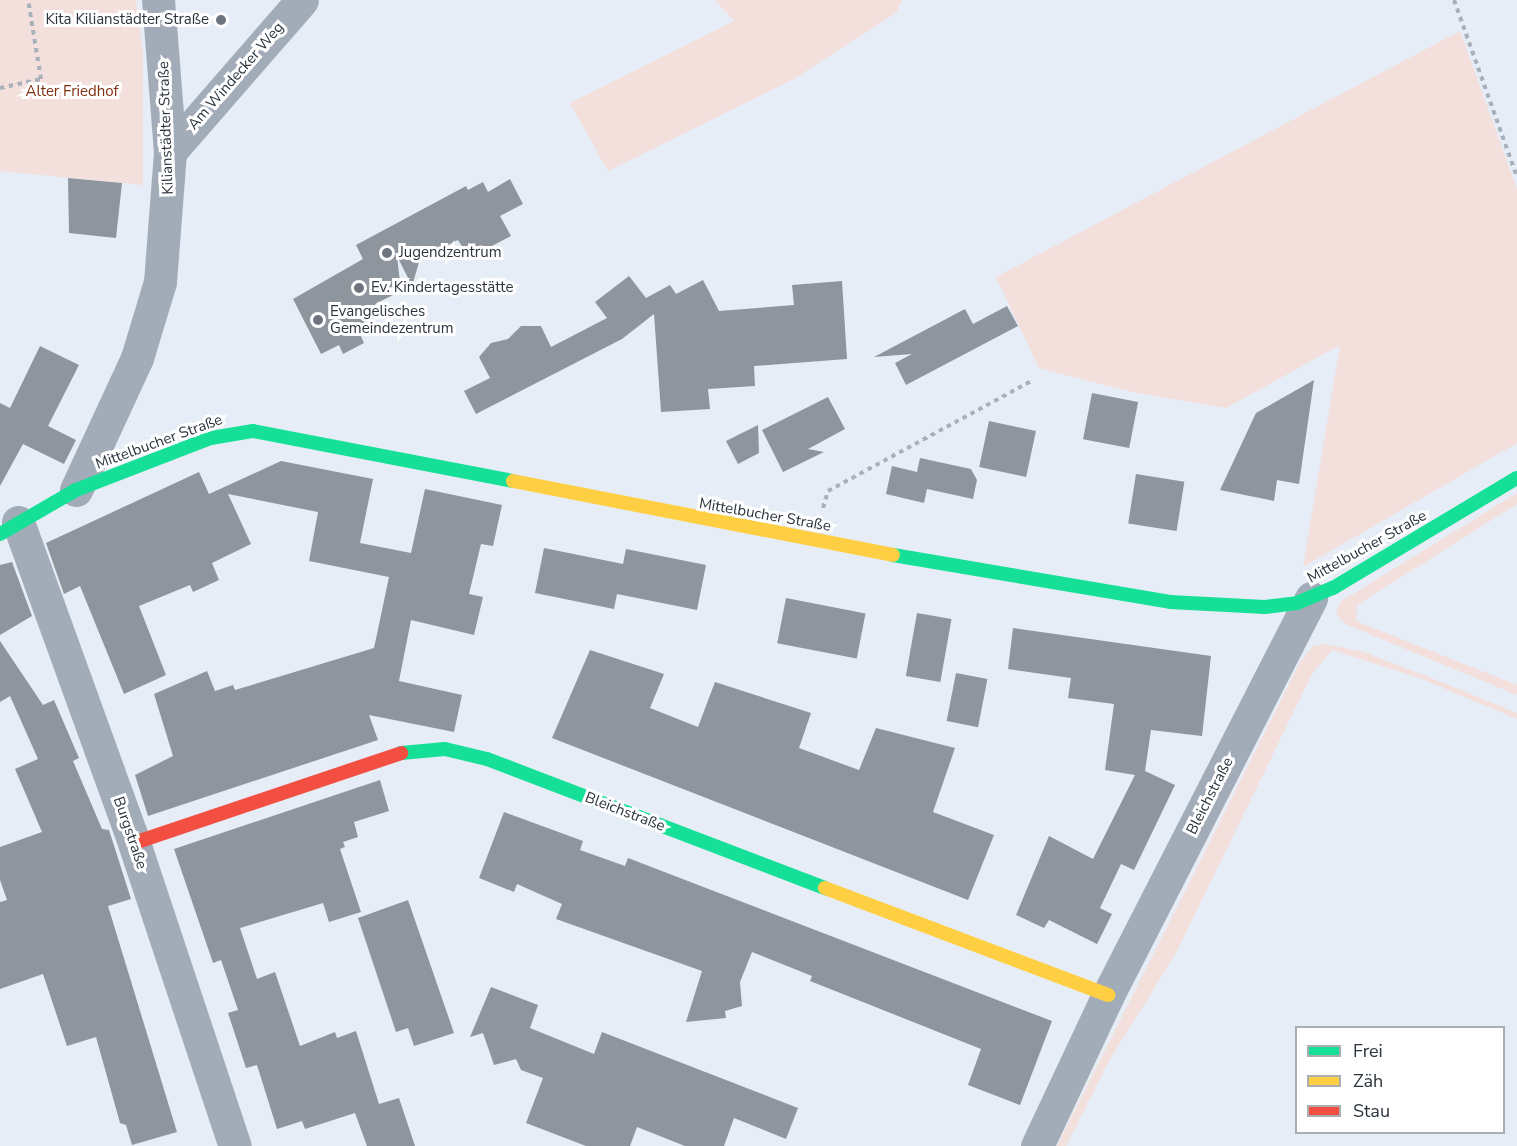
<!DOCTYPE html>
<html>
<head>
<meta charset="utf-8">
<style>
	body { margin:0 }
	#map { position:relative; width:1517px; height:1146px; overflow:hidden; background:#e7edf6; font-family:"Nunito Sans",sans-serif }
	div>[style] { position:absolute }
	.green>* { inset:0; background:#f3dfdb }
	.building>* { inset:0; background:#8f959d; transform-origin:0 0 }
	.path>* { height:4px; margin-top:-2px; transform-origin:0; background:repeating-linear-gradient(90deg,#a8b0ba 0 4.5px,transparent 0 9px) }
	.street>* { height:33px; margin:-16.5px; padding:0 16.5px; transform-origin:16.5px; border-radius:16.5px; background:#a2acb9 }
	.fast>* { height:14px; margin:-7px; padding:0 7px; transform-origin:7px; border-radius:7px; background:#16e098 }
	.slow>* { height:14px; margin:-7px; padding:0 7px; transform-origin:7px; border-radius:7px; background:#ffcf43 }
	.jam>* { height:14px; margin:-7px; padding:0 7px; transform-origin:7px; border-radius:7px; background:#f24e42 }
	.dots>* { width:16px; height:16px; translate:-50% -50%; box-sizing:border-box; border:3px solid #fff; border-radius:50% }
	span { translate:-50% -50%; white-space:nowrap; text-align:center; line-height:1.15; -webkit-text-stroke:6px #fff; paint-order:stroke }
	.poi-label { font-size:15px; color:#2b333c }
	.right { translate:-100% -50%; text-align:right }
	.left { translate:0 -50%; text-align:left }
	.street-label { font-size:15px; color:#2b333c }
	.park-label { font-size:15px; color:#7e300e }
	.legend { position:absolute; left:1295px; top:1026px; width:210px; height:108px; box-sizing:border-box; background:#fff; border:2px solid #aaadb1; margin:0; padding:8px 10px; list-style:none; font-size:18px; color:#2b333c }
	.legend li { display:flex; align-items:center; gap:12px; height:30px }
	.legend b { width:30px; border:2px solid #aaadb1 }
</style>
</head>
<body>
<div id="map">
	<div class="green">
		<i style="clip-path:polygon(0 0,136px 0,143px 55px,143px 185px,0 171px)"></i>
		<i style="clip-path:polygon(715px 0,902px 0,896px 13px,792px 80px,608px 171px,570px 103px,734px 21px)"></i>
		<i style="clip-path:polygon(1460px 31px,1517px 189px,1517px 443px,1303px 567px,1340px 345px,1226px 408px,1132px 392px,1039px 368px,996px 277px)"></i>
		<i style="clip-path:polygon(1517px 493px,1517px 504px,1357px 605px,1356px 621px,1517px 685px,1517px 695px,1345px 624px,1336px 614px,1340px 602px)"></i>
		<i style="clip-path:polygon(1324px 644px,1364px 652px,1429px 677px,1517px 713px,1517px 719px,1422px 679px,1332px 650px,1312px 674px,1176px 953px,1109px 1061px,1066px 1146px,1057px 1146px,1300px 662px,1313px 646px)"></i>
	</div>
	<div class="building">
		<i style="clip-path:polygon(68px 178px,122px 183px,116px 238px,69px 233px)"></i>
		<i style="clip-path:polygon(510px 179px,523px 204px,500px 216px,511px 236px,469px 258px,458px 240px,420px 259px,412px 286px,397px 256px,401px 291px,375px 304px,380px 314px,373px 317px,377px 326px,360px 334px,364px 343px,343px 354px,339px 345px,321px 354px,293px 299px,363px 259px,356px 245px,466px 186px,468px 190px,483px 182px,488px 192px)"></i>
		<i style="clip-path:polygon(629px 276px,646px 298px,670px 285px,676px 294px,703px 280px,719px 311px,794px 305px,792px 285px,842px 281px,847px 359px,754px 366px,755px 386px,708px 389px,710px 409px,661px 412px,654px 314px,622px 339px,476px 414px,464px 391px,490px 378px,479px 357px,491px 343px,508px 339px,521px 326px,541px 326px,551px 347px,607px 318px,595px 302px)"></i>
		<i style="clip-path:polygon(1007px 306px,1018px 326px,906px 385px,895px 363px,912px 354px,874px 357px,965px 309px,973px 324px)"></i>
		<i style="clip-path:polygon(40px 346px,79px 365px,48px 426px,76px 440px,64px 464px,23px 444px,0 486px,0 403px,10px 408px)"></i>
		<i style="clip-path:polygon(1314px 380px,1299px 484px,1277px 480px,1274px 501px,1220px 490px,1256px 413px)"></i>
		<i style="left:1092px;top:393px;width:47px;height:47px;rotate:11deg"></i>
		<i style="clip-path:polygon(828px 397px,845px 429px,808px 449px,824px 452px,783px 472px,762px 430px)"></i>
		<i style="left:989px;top:421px;width:48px;height:47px;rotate:12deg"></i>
		<i style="clip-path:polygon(758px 425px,759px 453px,738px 464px,726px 441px)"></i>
		<i style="clip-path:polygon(920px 458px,971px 469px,977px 480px,973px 499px,927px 489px,924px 503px,886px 494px,892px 466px,917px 472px)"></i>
		<i style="clip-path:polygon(281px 461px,373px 479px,360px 543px,411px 553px,425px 489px,502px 505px,493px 546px,481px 544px,469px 594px,483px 597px,474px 635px,411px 620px,399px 681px,462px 695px,454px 732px,369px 715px,378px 740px,148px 816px,135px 775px,173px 756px,154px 694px,207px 671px,215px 691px,233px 685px,235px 690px,374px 648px,389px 577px,309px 561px,318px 512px,228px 494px,251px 544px,212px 563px,219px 580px,193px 592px,190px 585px,139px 606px,166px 675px,124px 694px,80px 586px,64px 594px,46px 543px,199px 472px,209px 494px)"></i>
		<i style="left:1136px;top:474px;width:49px;height:50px;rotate:9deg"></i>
		<i style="clip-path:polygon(544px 548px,623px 564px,626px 549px,706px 565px,697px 610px,617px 594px,614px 609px,535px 593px)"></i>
		<i style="clip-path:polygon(12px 562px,32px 616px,0 635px,0 565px)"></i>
		<i style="left:786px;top:598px;width:81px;height:46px;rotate:11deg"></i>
		<i style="left:917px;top:613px;width:35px;height:64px;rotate:10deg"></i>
		<i style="clip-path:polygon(1013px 628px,1211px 656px,1202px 736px,1151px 730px,1145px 771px,1175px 785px,1134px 870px,1121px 864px,1100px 908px,1112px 914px,1097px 944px,1049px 920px,1044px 928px,1016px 915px,1049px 836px,1093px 859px,1135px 775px,1105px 770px,1114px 704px,1068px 698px,1071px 678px,1008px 669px)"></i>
		<i style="clip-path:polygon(0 641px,43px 705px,54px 700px,79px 758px,73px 761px,102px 829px,109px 830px,131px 899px,108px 906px,177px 1132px,132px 1145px,126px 1125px,120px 1123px,96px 1037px,67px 1046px,43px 974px,0 989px,0 902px,7px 900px,0 880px,0 847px,42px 832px,15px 769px,38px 759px,10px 696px,0 702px)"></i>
		<i style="clip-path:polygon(590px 650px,664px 674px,650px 708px,698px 727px,715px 682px,811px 713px,799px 748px,859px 770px,876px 728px,955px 748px,933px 812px,994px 835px,968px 900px,552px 738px)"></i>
		<i style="left:956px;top:673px;width:32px;height:49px;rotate:11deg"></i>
		<i style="clip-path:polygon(380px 780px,389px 811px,354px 822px,358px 837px,343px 842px,345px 847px,340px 849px,361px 912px,329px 922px,323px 903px,240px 928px,257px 979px,275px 972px,300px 1046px,335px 1032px,337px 1038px,356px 1031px,379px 1104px,399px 1098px,415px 1146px,367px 1146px,355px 1113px,305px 1129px,302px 1121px,277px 1129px,257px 1065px,246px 1068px,228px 1013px,238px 1010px,221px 960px,213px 963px,174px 849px)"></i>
		<i style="clip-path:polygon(504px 812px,583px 841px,580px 850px,625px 866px,628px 858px,1052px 1021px,1020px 1105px,968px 1085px,981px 1049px,810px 981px,812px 976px,752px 952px,740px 982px,742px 1006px,725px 1011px,726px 1018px,686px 1022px,702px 971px,556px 919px,562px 904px,517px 884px,514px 892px,479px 878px)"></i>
		<i style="clip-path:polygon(408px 900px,454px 1033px,414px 1046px,408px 1028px,396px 1032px,358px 918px)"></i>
		<i style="clip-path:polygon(491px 987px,538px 1005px,530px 1028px,594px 1054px,602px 1032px,798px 1108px,786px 1139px,734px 1118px,724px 1146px,685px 1146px,637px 1127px,630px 1146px,586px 1146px,526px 1123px,543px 1078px,521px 1070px,516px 1059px,494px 1065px,483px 1033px,470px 1037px)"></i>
	</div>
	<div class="path">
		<i style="left:1454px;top:0;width:188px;rotate:70.4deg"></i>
		<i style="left:0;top:88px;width:42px;rotate:-12.4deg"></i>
		<i style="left:41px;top:79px;width:80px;rotate:-99.3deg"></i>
		<i style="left:823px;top:508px;width:18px;rotate:-74deg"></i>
		<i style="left:828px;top:491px;width:233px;rotate:-28.4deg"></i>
	</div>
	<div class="street">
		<i style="left:170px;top:152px;width:201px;rotate:-49deg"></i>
		<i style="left:76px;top:490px;width:145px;rotate:-65.2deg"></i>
		<i style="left:137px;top:358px;width:79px;rotate:-73.2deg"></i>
		<i style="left:160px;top:282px;width:130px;rotate:-85.6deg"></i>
		<i style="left:170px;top:152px;width:152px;rotate:-94.5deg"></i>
		<i style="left:18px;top:522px;width:341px;rotate:70.1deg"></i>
		<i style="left:134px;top:843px;width:319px;rotate:71.6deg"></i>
		<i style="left:1037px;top:1146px;width:167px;rotate:-64.8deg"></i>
		<i style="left:1108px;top:995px;width:446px;rotate:-62.9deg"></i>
	</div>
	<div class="fast">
		<i style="left:0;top:534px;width:88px;rotate:-30.1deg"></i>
		<i style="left:76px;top:490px;width:145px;rotate:-21.1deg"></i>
		<i style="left:211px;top:438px;width:43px;rotate:-9.5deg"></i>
		<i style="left:253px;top:431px;width:265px;rotate:10.9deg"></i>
		<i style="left:893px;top:555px;width:281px;rotate:9.6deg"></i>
		<i style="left:1170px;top:602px;width:95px;rotate:3deg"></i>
		<i style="left:1265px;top:607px;width:32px;rotate:-7deg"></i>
		<i style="left:1297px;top:603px;width:39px;rotate:-23deg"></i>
		<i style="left:1333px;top:588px;width:214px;rotate:-30.9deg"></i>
		<i style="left:401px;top:753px;width:44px;rotate:-5.2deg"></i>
		<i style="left:445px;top:749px;width:43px;rotate:13.4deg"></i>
		<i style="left:487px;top:759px;width:362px;rotate:20.9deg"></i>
	</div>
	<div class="slow">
		<i style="left:513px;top:481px;width:387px;rotate:11deg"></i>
		<i style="left:825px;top:888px;width:303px;rotate:20.7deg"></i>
	</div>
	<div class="jam">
		<i style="left:134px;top:843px;width:282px;rotate:-18.6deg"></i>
	</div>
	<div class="dots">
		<i style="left:221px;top:20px;background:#6d747d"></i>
		<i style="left:387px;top:253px;background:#6d747d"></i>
		<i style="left:359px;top:288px;background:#6d747d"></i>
		<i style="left:318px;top:320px;background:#6d747d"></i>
	</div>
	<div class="poi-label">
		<span class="right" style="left:209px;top:20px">Kita Kilianstädter Straße</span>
		<span class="left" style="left:399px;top:253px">Jugendzentrum</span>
		<span class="left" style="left:371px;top:288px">Ev. Kindertagesstätte</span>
		<span class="left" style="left:330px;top:320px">Evangelisches<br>Gemeindezentrum</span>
	</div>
	<div class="street-label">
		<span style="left:236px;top:76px;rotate:-49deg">Am Windecker Weg</span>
		<span style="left:166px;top:128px;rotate:-92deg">Kilianstädter Straße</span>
		<span style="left:159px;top:442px;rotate:-20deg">Mittelbucher Straße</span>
		<span style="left:765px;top:515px;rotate:10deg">Mittelbucher Straße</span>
		<span style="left:1367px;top:547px;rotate:-29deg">Mittelbucher Straße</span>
		<span style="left:1210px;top:796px;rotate:-63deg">Bleichstraße</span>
		<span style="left:625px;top:812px;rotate:21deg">Bleichstraße</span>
		<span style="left:130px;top:833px;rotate:71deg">Burgstraße</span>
	</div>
	<div class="park-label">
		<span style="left:72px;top:92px">Alter Friedhof</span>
	</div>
	<ul class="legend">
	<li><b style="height:8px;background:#16e098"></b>Frei</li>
	<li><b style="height:8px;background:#ffcf43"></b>Zäh</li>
	<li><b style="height:8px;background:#f24e42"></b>Stau</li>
	</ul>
</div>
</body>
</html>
